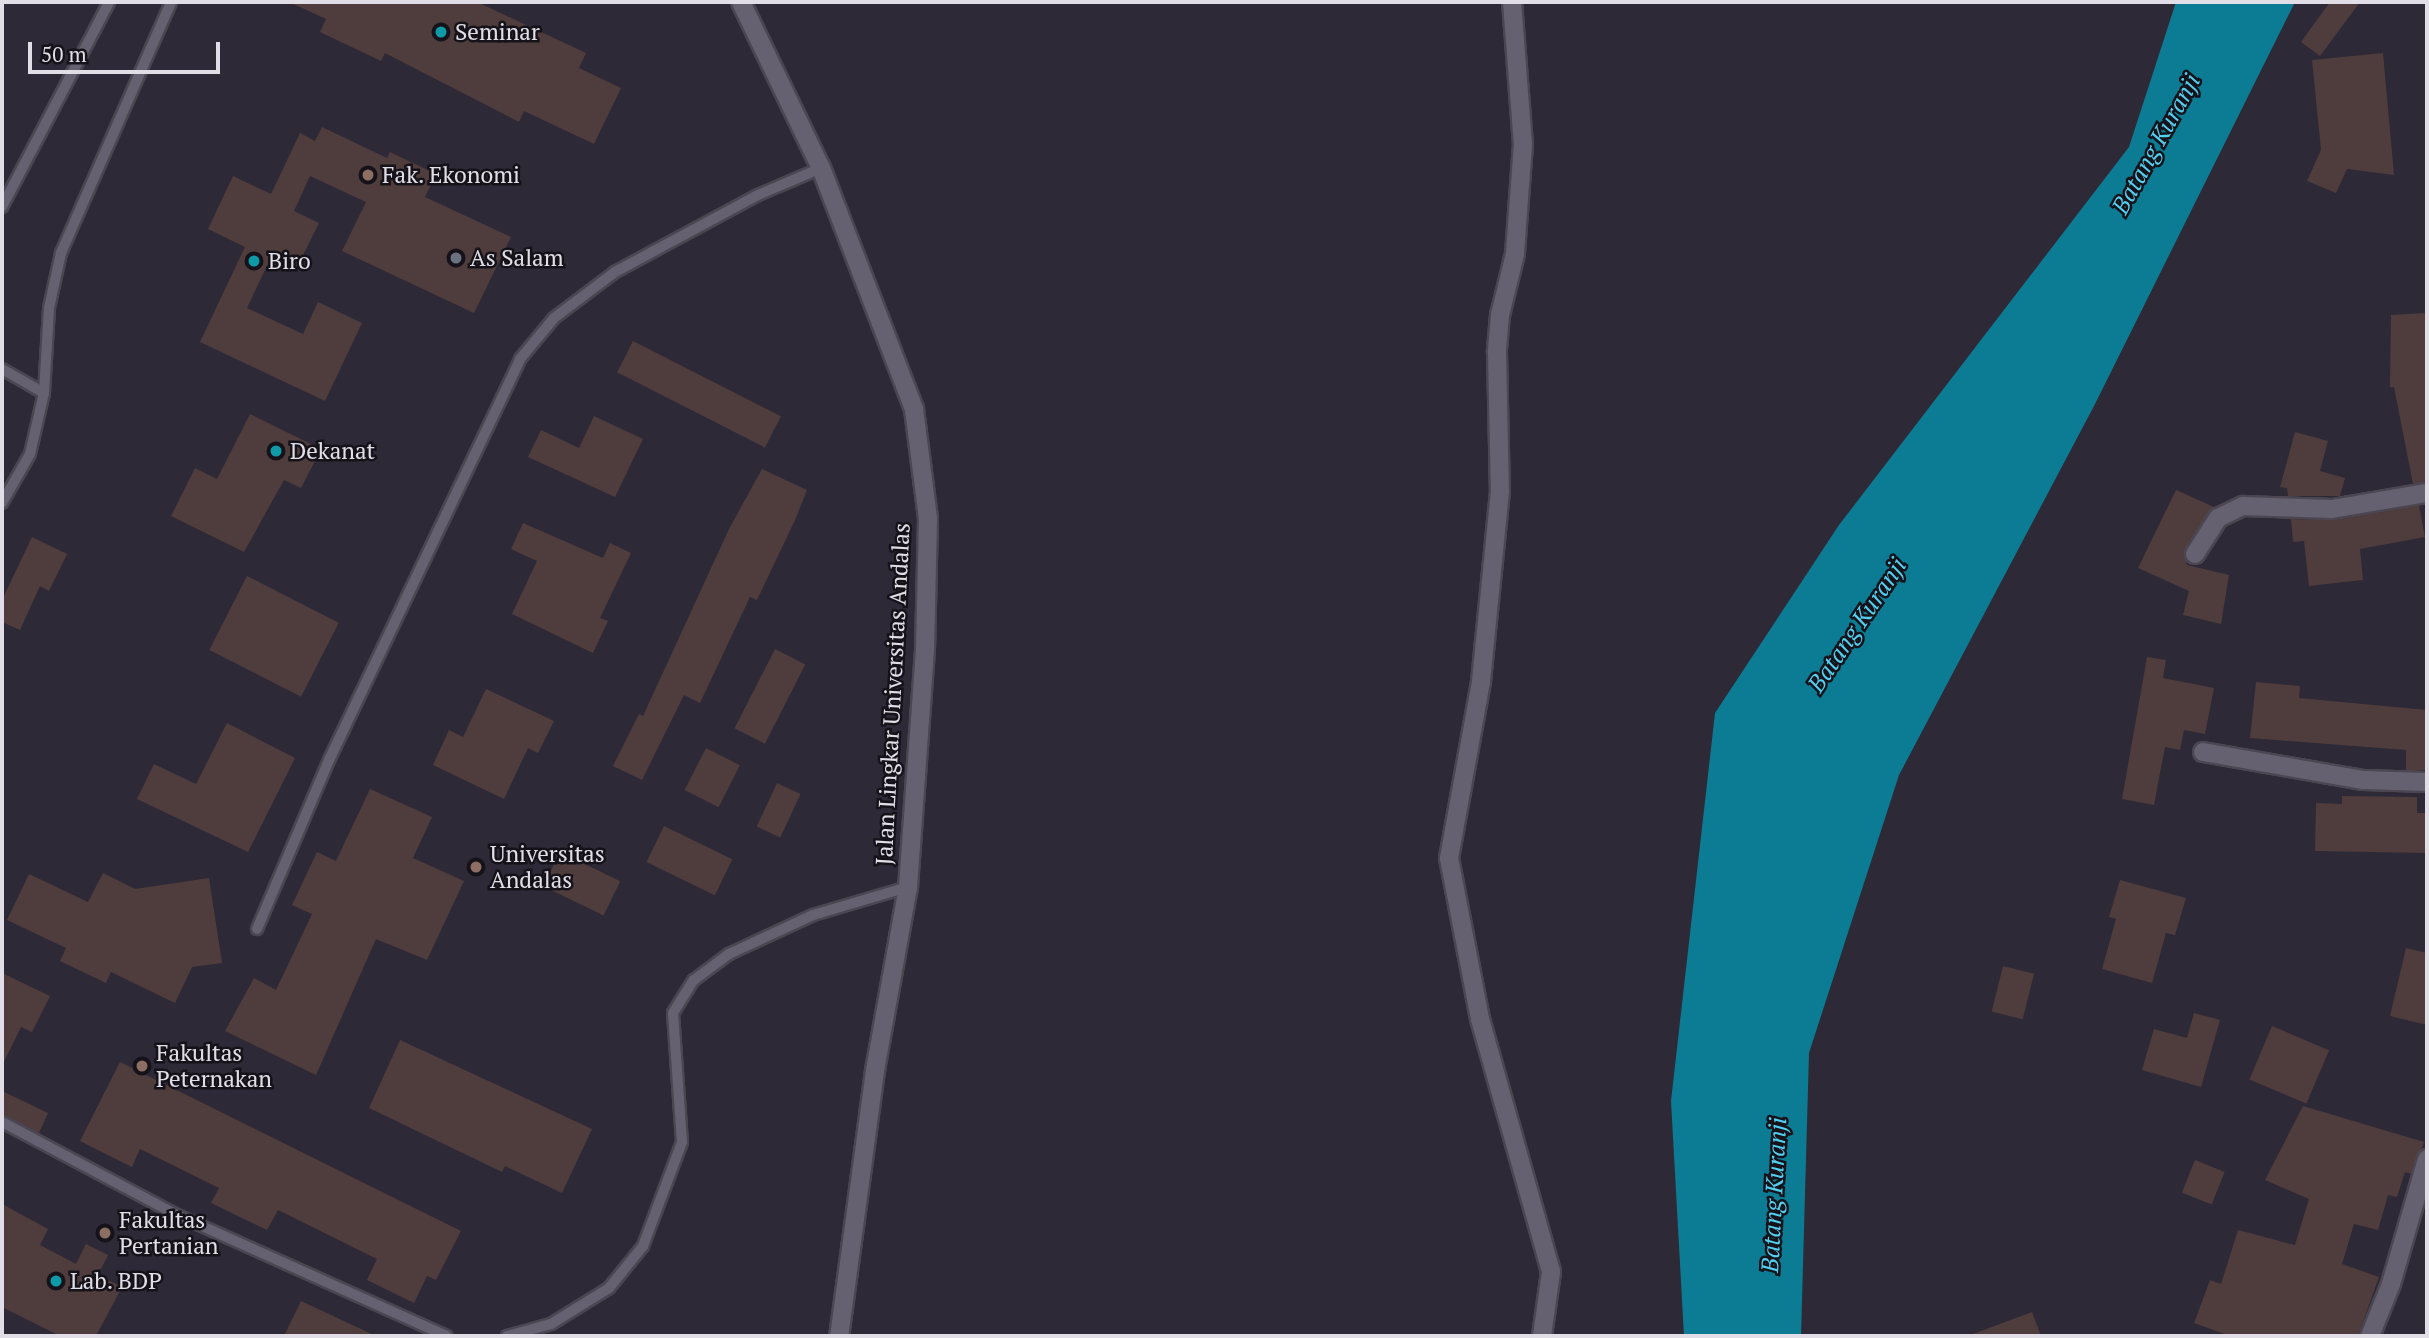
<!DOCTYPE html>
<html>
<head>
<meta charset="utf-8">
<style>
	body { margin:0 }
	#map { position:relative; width:2429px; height:1338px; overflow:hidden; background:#2e2936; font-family:"PT Serif",serif }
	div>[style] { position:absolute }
	.water>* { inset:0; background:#0c7c94 }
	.building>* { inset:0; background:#4e3d3c; transform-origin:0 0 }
	.roads { filter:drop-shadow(2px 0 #4b4652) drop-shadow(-2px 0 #4b4652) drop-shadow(0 2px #4b4652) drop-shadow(0 -2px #4b4652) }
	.service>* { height:10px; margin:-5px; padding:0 5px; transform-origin:5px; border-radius:5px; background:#666170 }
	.minor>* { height:18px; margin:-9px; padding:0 9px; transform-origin:9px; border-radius:9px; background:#666170 }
	.tertiary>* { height:18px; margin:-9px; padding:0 9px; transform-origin:9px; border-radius:9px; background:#666170 }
	.dots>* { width:19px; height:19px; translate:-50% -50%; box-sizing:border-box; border:4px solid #151319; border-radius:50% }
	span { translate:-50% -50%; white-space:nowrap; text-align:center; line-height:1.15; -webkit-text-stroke:5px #151319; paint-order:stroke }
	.poi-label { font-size:23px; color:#e1dee7 }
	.left { translate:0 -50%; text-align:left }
	.street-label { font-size:23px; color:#e1dee7 }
	.water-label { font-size:24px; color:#52d0f2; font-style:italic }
	.frame { position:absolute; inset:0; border:4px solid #e1dee7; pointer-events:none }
	.scale { position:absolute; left:28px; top:42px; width:192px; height:32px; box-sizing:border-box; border:4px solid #e1dee7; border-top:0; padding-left:9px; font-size:21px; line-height:24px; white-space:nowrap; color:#e1dee7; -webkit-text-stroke:5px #151319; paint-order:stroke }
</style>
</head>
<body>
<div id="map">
	<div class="water">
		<i style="clip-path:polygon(2176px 2px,2295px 2px,2095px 404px,1899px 775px,1809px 1053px,1801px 1336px,1684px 1336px,1671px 1101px,1715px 713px,1839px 525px,2129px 147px)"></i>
	</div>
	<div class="building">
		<i style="clip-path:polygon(289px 2px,477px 2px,586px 53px,579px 68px,621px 88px,594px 144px,524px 111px,519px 122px,385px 53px,381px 61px,320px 32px,326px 19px)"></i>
		<i style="clip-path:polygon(2330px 2px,2360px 2px,2320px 56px,2301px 42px)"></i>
		<i style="clip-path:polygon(2383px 53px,2394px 175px,2347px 169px,2336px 193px,2307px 181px,2321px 150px,2312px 60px)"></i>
		<i style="clip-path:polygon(322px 127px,387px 158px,390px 152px,436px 174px,425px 197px,511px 237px,474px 313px,342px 251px,366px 202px,310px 176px,294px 211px,319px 223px,297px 267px,272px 255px,247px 308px,303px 334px,318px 302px,362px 323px,325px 401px,200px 342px,245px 247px,208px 229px,233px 176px,271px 194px,300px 133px,315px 141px)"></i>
		<i style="clip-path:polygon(2427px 313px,2427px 482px,2413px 484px,2394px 387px,2390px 387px,2391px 315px)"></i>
		<i style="left:633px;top:341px;width:166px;height:35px;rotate:27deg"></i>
		<i style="clip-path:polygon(250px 414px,321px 449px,301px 488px,284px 480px,244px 552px,171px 516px,195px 468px,217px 479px)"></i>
		<i style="clip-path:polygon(594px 416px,643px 439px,615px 497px,528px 457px,541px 430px,579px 448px)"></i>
		<i style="clip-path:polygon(2295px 432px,2328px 441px,2320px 471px,2345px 478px,2340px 496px,2288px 496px,2287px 488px,2280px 487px)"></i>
		<i style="clip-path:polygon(762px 469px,807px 490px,795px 520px,757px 600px,750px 597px,700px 703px,684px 695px,642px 780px,613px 766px,639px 714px,643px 716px,729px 529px)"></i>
		<i style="clip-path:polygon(2176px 490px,2214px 507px,2184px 554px,2187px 565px,2229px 575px,2221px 624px,2183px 615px,2189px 591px,2138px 568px)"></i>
		<i style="clip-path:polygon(2427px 504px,2419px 506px,2425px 537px,2360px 549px,2363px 580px,2309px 586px,2304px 541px,2293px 542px,2291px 519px,2334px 520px)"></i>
		<i style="clip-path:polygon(523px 523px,603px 558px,610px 543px,631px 553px,600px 618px,608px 621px,593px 653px,512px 614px,537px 561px,511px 549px)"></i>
		<i style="clip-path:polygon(32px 537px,67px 554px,49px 591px,40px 586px,20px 630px,2px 622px,2px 600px)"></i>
		<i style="left:247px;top:576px;width:103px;height:83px;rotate:27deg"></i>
		<i style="left:775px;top:649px;width:34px;height:89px;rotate:27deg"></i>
		<i style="clip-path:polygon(2147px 657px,2166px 660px,2163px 678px,2214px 688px,2205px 734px,2184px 730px,2180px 750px,2165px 747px,2154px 805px,2122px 799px)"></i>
		<i style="clip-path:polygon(2256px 682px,2300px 686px,2299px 698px,2427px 710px,2427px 770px,2406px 770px,2406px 750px,2250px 738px)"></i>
		<i style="clip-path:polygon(486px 689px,554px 721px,538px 753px,528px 748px,504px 799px,433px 765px,449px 730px,463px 737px)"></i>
		<i style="clip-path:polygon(227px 723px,295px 758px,248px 852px,137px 799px,154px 764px,196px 784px)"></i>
		<i style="left:706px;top:748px;width:38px;height:47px;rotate:27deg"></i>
		<i style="left:777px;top:783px;width:26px;height:48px;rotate:25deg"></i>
		<i style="clip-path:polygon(370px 789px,432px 817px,413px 858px,464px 881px,427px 960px,376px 939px,316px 1075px,225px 1031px,254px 978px,276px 990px,312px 914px,292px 905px,317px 852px,336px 861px)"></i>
		<i style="clip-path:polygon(2342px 796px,2417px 797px,2417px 813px,2427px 813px,2427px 853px,2315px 851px,2316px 803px,2342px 804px)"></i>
		<i style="left:664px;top:826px;width:76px;height:40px;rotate:26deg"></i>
		<i style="left:560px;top:852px;width:67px;height:38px;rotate:26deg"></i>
		<i style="clip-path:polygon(103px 873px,135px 889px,209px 878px,222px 963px,192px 967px,175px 1003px,111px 972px,106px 983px,60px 961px,66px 948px,7px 920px,29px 874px,88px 902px)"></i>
		<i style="clip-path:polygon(2120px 880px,2186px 898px,2175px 935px,2166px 933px,2152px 983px,2102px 969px,2116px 919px,2109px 917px)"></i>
		<i style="clip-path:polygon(2406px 948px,2427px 953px,2427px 1025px,2390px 1016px)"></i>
		<i style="left:2003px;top:966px;width:32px;height:47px;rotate:14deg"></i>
		<i style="clip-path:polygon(2px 973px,50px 996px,32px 1032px,21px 1027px,2px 1066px)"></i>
		<i style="clip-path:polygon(2194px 1013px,2220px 1020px,2201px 1087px,2142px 1070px,2154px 1029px,2187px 1038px)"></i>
		<i style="left:2272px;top:1026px;width:62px;height:58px;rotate:23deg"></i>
		<i style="clip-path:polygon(400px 1040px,592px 1129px,562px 1193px,505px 1166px,502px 1172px,369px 1108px)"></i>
		<i style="clip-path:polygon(120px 1062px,461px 1231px,436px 1280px,427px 1276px,414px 1303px,367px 1280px,377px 1259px,278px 1210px,267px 1230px,211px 1203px,219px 1188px,140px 1149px,132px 1167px,80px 1141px)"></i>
		<i style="clip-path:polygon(2px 1091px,48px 1113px,39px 1133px,2px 1114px)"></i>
		<i style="clip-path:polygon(2303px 1106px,2424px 1142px,2411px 1174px,2405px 1172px,2397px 1197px,2388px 1195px,2378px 1230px,2354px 1224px,2342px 1264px,2379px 1277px,2358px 1336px,2230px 1336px,2194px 1323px,2210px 1280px,2221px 1284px,2238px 1230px,2295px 1245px,2309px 1199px,2265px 1180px)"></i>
		<i style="left:2195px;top:1160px;width:32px;height:35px;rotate:22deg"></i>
		<i style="clip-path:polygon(2px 1204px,48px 1229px,40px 1245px,76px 1264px,86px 1244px,108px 1255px,98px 1275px,122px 1287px,96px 1336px,60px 1336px,2px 1307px)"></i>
		<i style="clip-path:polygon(301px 1301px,376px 1336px,284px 1336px)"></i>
		<i style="clip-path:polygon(2032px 1312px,2041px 1336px,1974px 1336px,1973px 1334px)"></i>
	</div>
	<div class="roads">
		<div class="service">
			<i style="left:2px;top:207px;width:231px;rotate:-62.4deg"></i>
			<i style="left:2px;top:369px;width:48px;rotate:29.7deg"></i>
			<i style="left:2px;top:503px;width:56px;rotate:-60.3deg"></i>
			<i style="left:30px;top:454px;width:63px;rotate:-77.1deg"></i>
			<i style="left:44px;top:393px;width:85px;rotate:-86.6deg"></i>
			<i style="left:49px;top:308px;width:56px;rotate:-77.7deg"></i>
			<i style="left:61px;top:253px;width:274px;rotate:-66.3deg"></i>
			<i style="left:257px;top:929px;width:186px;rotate:-66.9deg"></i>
			<i style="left:330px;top:758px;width:442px;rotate:-64.5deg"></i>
			<i style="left:520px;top:359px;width:53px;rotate:-50.3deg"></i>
			<i style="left:554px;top:318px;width:76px;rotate:-37deg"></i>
			<i style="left:615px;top:272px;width:162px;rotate:-28.3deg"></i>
			<i style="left:758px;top:195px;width:69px;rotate:-23.2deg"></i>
			<i style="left:2px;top:1122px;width:194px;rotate:28deg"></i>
			<i style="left:173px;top:1213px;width:300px;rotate:24.2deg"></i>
			<i style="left:507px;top:1336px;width:46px;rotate:-15.3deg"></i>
			<i style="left:551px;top:1324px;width:68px;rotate:-31.8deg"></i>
			<i style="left:609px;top:1288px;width:54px;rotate:-51deg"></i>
			<i style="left:643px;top:1246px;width:111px;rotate:-69.4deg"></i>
			<i style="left:682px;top:1142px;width:129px;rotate:-94deg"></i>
			<i style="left:673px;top:1013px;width:39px;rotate:-58deg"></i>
			<i style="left:694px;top:980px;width:44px;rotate:-36.6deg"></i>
			<i style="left:729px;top:954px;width:93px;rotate:-24.9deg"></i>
			<i style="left:813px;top:915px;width:99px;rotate:-16.4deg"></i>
		</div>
		<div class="minor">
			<i style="left:1512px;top:2px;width:142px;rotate:85.6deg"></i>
			<i style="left:1523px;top:144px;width:110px;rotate:94.2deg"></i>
			<i style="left:1515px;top:254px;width:63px;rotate:103.8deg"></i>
			<i style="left:1500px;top:315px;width:38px;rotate:95deg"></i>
			<i style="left:1497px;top:353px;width:138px;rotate:88.8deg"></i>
			<i style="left:1500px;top:491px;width:192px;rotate:95.7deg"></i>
			<i style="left:1481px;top:682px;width:179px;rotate:100.3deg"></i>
			<i style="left:1449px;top:858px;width:164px;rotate:79.1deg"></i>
			<i style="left:1480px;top:1019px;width:263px;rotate:74.3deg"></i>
			<i style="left:1551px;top:1272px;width:65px;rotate:98deg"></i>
			<i style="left:2195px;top:554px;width:43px;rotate:-57.4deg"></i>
			<i style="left:2218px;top:518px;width:28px;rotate:-26deg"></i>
			<i style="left:2243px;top:506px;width:89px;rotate:1.9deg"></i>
			<i style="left:2332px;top:509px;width:96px;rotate:-9.6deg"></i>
			<i style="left:2203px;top:752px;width:163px;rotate:9.9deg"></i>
			<i style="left:2364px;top:780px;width:63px;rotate:1.8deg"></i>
			<i style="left:2370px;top:1336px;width:56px;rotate:-68deg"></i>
			<i style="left:2391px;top:1284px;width:130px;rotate:-73.9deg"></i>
		</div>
		<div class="tertiary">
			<i style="left:741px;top:2px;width:184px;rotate:64.3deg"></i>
			<i style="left:821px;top:168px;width:258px;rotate:68.9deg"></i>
			<i style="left:914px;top:409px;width:111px;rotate:82.7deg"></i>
			<i style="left:928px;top:519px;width:131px;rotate:91.3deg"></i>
			<i style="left:925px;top:650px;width:238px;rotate:94.1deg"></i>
			<i style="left:908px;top:887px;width:187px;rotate:100.2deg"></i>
			<i style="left:875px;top:1071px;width:267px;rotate:97.7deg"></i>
		</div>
	</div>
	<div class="dots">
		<i style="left:441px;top:32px;background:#0f9aa8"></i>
		<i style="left:368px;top:175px;background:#8d6e63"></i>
		<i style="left:456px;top:258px;background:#6b7280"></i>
		<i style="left:254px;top:261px;background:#0f9aa8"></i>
		<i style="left:276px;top:451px;background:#0f9aa8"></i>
		<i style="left:476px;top:867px;background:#8d6e63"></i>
		<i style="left:142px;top:1066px;background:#8d6e63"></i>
		<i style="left:105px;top:1233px;background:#8d6e63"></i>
		<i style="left:56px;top:1281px;background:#0f9aa8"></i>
	</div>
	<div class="poi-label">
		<span class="left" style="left:455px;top:32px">Seminar</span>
		<span class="left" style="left:382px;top:175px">Fak. Ekonomi</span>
		<span class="left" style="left:470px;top:258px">As Salam</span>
		<span class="left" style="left:268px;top:261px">Biro</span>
		<span class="left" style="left:290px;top:451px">Dekanat</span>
		<span class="left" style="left:490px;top:867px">Universitas<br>Andalas</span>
		<span class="left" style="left:156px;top:1066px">Fakultas<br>Peternakan</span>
		<span class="left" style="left:119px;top:1233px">Fakultas<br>Pertanian</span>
		<span class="left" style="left:70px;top:1281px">Lab. BDP</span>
	</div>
	<div class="street-label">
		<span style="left:893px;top:694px;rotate:-87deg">Jalan Lingkar Universitas Andalas</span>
	</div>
	<div class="water-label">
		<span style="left:2156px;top:144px;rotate:-61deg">Batang Kuranji</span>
		<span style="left:1857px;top:625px;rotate:-56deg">Batang Kuranji</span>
		<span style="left:1774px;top:1195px;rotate:-87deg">Batang Kuranji</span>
	</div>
	<div class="frame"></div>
	<div class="scale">50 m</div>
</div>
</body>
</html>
